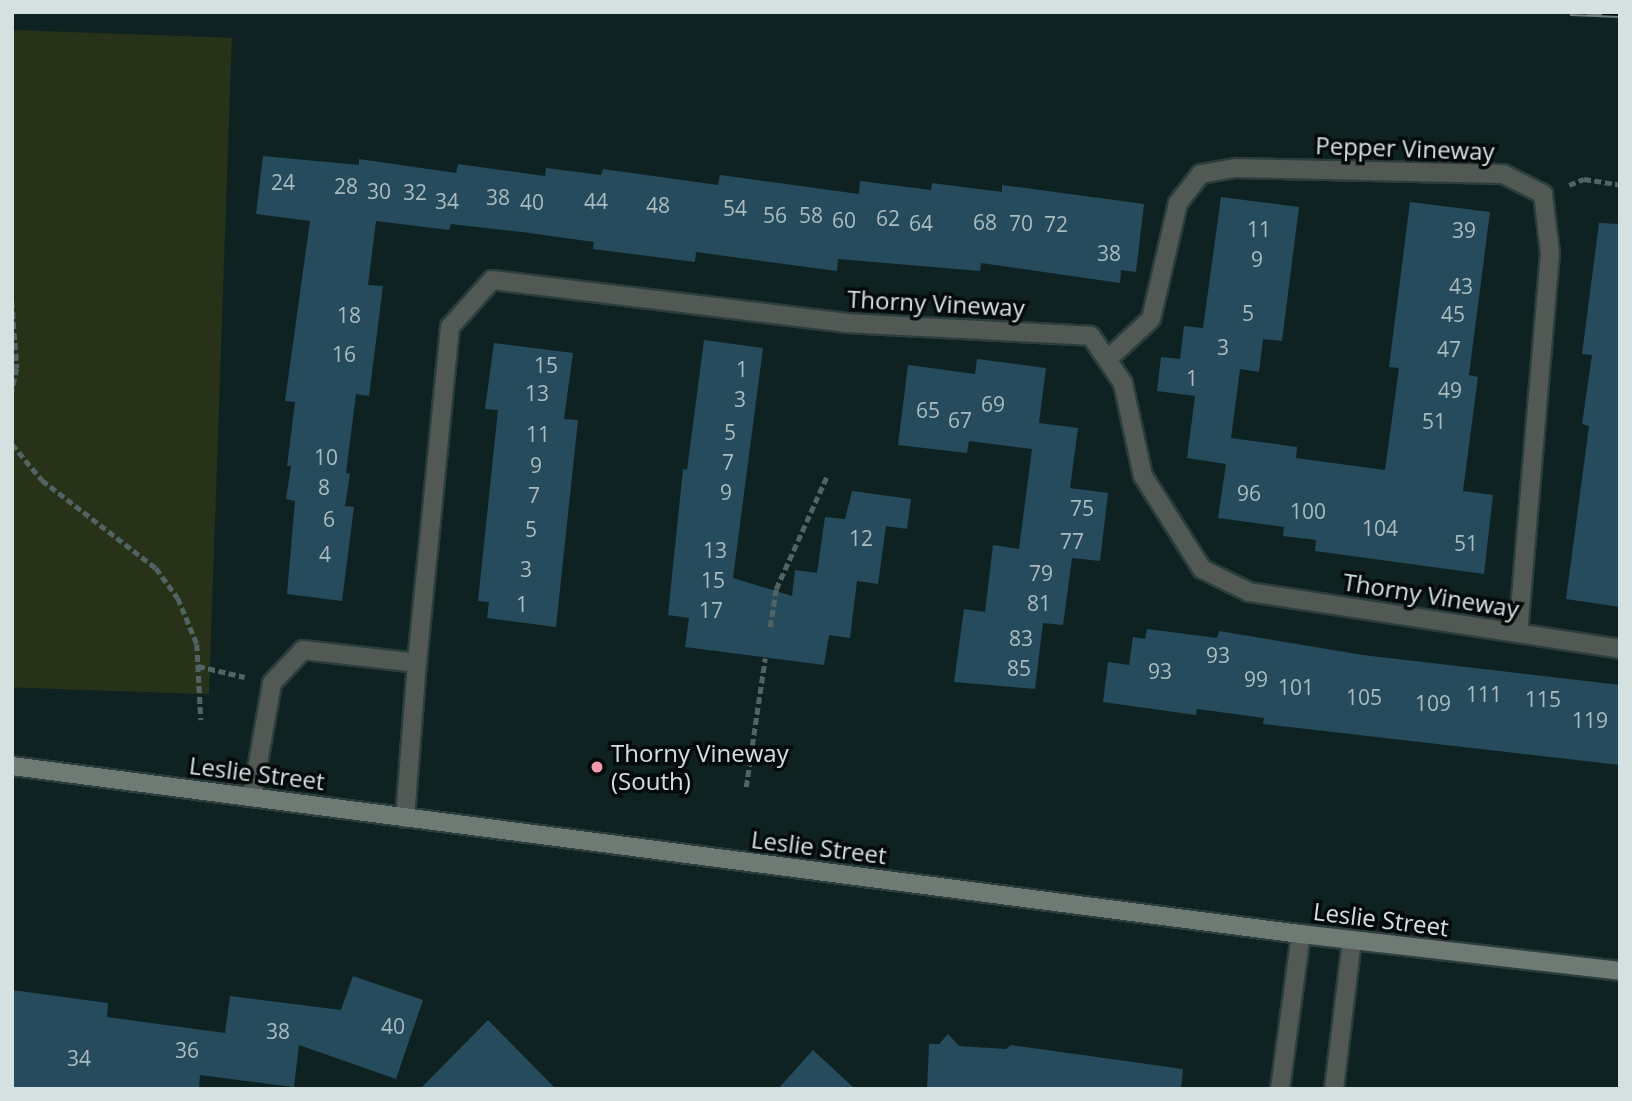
<!DOCTYPE html>
<html>
<head>
<meta charset="utf-8">
<style>
	body { margin:0 }
	#map { position:relative; width:1632px; height:1101px; overflow:hidden; background:#0f2222; font-family:"Open Sans",sans-serif }
	div>[style] { position:absolute }
	.green>* { inset:0; background:#273219; transform-origin:0 0 }
	.building>* { inset:0; background:#254b5d }
	.path>* { height:4.5px; margin-top:-2.25px; transform-origin:0; background:repeating-linear-gradient(90deg,#526363 0 7px,transparent 0 10.5px) }
	.roads { filter:drop-shadow(2px 0 #2b3d3d) drop-shadow(-2px 0 #2b3d3d) drop-shadow(0 2px #2b3d3d) drop-shadow(0 -2px #2b3d3d) }
	.street>* { height:18px; margin:-9px; padding:0 9px; transform-origin:9px; border-radius:9px; background:#525955 }
	.secondary>* { height:18px; margin:-9px; padding:0 9px; transform-origin:9px; border-radius:9px; background:#6e7a74 }
	.rail>* { height:8px; margin-top:-4px; transform-origin:0; background:repeating-linear-gradient(90deg,#040a0a 0 16px,#6c7c7c 0 32px); box-sizing:border-box; border-block:2px solid #6c7c7c }
	.dots>* { width:19px; height:19px; translate:-50% -50%; box-sizing:border-box; border:4px solid #040a0a; border-radius:50% }
	span { translate:-50% -50%; white-space:nowrap; text-align:center; line-height:1.15; -webkit-text-stroke:7px #040a0a; paint-order:stroke }
	.number-label { font-size:21px; color:#a9bcc0 }
	.number-label span { -webkit-text-stroke-width:0 }
	.street-label { font-size:24px; color:#d5e1e1 }
	.poi-label { font-size:24px; color:#d5e1e1 }
	.left { translate:0 -50%; text-align:left }
	.frame { position:absolute; inset:0; border:14px solid #d5e1e1; pointer-events:none }
</style>
</head>
<body>
<div id="map">
	<div class="green">
		<i style="left:12px;top:30px;width:220px;height:657px;rotate:2deg"></i>
	</div>
	<div class="building">
		<i style="clip-path:polygon(263px 156px,359px 165px,359px 159px,456px 173px,458px 164px,545px 176px,546px 168px,601px 175px,603px 169px,718px 185px,720px 175px,859px 194px,860px 181px,931px 190px,932px 183px,1002px 192px,1002px 185px,1144px 204px,1136px 272px,1121px 270px,1120px 283px,981px 263px,980px 271px,838px 259px,837px 271px,696px 252px,695px 262px,593px 249px,594px 242px,522px 232px,451px 224px,449px 230px,376px 221px,368px 285px,383px 286px,369px 396px,356px 394px,346px 473px,350px 474px,345px 506px,354px 507px,342px 601px,287px 594px,295px 501px,286px 499px,291px 466px,287px 466px,295px 402px,285px 401px,310px 221px,256px 214px)"></i>
		<i style="clip-path:polygon(1221px 197px,1299px 207px,1282px 341px,1263px 339px,1259px 372px,1240px 369px,1231px 438px,1297px 447px,1296px 458px,1385px 470px,1399px 368px,1389px 367px,1410px 202px,1490px 212px,1469px 375px,1478px 377px,1463px 491px,1493px 495px,1484px 574px,1315px 551px,1316px 540px,1283px 536px,1284px 527px,1218px 518px,1226px 464px,1187px 458px,1195px 396px,1157px 391px,1161px 357px,1180px 359px,1184px 326px,1203px 328px)"></i>
		<i style="clip-path:polygon(1599px 223px,1620px 224px,1620px 607px,1566px 599px,1589px 426px,1582px 424px,1592px 355px,1582px 354px)"></i>
		<i style="clip-path:polygon(704px 340px,763px 348px,733px 578px,792px 596px,795px 570px,817px 573px,825px 517px,845px 519px,852px 491px,911px 499px,907px 529px,886px 526px,878px 584px,857px 581px,850px 638px,829px 635px,824px 665px,685px 647px,689px 618px,668px 615px,683px 469px,687px 470px)"></i>
		<i style="clip-path:polygon(494px 343px,573px 353px,564px 419px,578px 420px,556px 627px,487px 618px,489px 602px,478px 601px,498px 410px,485px 409px)"></i>
		<i style="clip-path:polygon(977px 359px,1046px 368px,1039px 423px,1078px 428px,1070px 488px,1108px 493px,1100px 561px,1072px 558px,1063px 625px,1043px 623px,1035px 689px,954px 682px,964px 609px,985px 612px,993px 545px,1019px 549px,1032px 449px,969px 441px,967px 453px,898px 445px,908px 365px,975px 374px)"></i>
		<i style="clip-path:polygon(1147px 629px,1217px 638px,1219px 631px,1363px 655px,1620px 685px,1620px 765px,1263px 724px,1264px 718px,1197px 709px,1196px 715px,1103px 702px,1108px 662px,1129px 665px,1133px 637px,1145px 639px)"></i>
		<i style="clip-path:polygon(353px 976px,423px 1000px,396px 1079px,299px 1045px,294px 1087px,200px 1075px,199px 1089px,12px 1089px,12px 990px,108px 1003px,107px 1017px,225px 1033px,230px 996px,341px 1010px)"></i>
		<i style="clip-path:polygon(488px 1020px,556px 1089px,420px 1089px)"></i>
		<i style="clip-path:polygon(948px 1034px,959px 1046px,1006px 1049px,1011px 1045px,1183px 1069px,1181px 1089px,927px 1089px,929px 1044px,939px 1044px)"></i>
		<i style="clip-path:polygon(813px 1050px,855px 1089px,778px 1089px)"></i>
	</div>
	<div class="path">
		<i style="left:1569px;top:185px;width:16px;rotate:-22deg"></i>
		<i style="left:1584px;top:179px;width:36px;rotate:9deg"></i>
		<i style="left:12px;top:301px;width:67px;rotate:85.7deg"></i>
		<i style="left:17px;top:368px;width:24px;rotate:102deg"></i>
		<i style="left:12px;top:444px;width:47px;rotate:50.2deg"></i>
		<i style="left:42px;top:480px;width:144px;rotate:37.7deg"></i>
		<i style="left:156px;top:568px;width:37px;rotate:54deg"></i>
		<i style="left:178px;top:598px;width:50px;rotate:67.6deg"></i>
		<i style="left:197px;top:644px;width:76px;rotate:87deg"></i>
		<i style="left:770px;top:627px;width:38px;rotate:-81deg"></i>
		<i style="left:776px;top:589px;width:124px;rotate:-65.7deg"></i>
		<i style="left:198px;top:666px;width:48px;rotate:13.2deg"></i>
		<i style="left:746px;top:787px;width:130px;rotate:-81.6deg"></i>
	</div>
	<div class="roads">
		<div class="street">
			<i style="left:1109px;top:358px;width:57px;rotate:-42.9deg"></i>
			<i style="left:1151px;top:319px;width:119px;rotate:-76.9deg"></i>
			<i style="left:1178px;top:203px;width:37px;rotate:-52deg"></i>
			<i style="left:1201px;top:174px;width:36px;rotate:-10deg"></i>
			<i style="left:1236px;top:168px;width:267px;rotate:1.3deg"></i>
			<i style="left:1503px;top:174px;width:45px;rotate:26.6deg"></i>
			<i style="left:1543px;top:194px;width:59px;rotate:83.2deg"></i>
			<i style="left:1550px;top:253px;width:381px;rotate:94.8deg"></i>
			<i style="left:252px;top:797px;width:116px;rotate:-80deg"></i>
			<i style="left:272px;top:683px;width:45px;rotate:-46.8deg"></i>
			<i style="left:303px;top:650px;width:115px;rotate:6.5deg"></i>
			<i style="left:417px;top:663px;width:338px;rotate:-84.4deg"></i>
			<i style="left:450px;top:327px;width:63px;rotate:-48.2deg"></i>
			<i style="left:492px;top:280px;width:356px;rotate:6.9deg"></i>
			<i style="left:845px;top:323px;width:246px;rotate:3deg"></i>
			<i style="left:1091px;top:336px;width:57px;rotate:55.8deg"></i>
			<i style="left:1123px;top:383px;width:95px;rotate:77.9deg"></i>
			<i style="left:1143px;top:476px;width:110px;rotate:57.6deg"></i>
			<i style="left:1202px;top:569px;width:52px;rotate:26.1deg"></i>
			<i style="left:1249px;top:592px;width:375px;rotate:8.7deg"></i>
			<i style="left:405px;top:818px;width:155px;rotate:-85.6deg"></i>
			<i style="left:1280px;top:1089px;width:156px;rotate:-82.3deg"></i>
			<i style="left:1334px;top:1089px;width:149px;rotate:-83.1deg"></i>
		</div>
		<div class="secondary">
			<i style="left:12px;top:766px;width:1300px;rotate:7.43deg"></i>
			<i style="left:1301px;top:934px;width:321px;rotate:6.6deg"></i>
		</div>
	</div>
	<div class="rail">
		<i style="left:1570px;top:12px;width:50px;rotate:2.3deg"></i>
	</div>
	<div class="dots">
		<i style="left:597px;top:767px;background:#f29aad"></i>
	</div>
	<div class="number-label">
		<span style="left:283px;top:182px">24</span>
		<span style="left:346px;top:186px">28</span>
		<span style="left:379px;top:191px">30</span>
		<span style="left:415px;top:192px">32</span>
		<span style="left:498px;top:197px">38</span>
		<span style="left:447px;top:201px">34</span>
		<span style="left:596px;top:201px">44</span>
		<span style="left:532px;top:202px">40</span>
		<span style="left:658px;top:205px">48</span>
		<span style="left:735px;top:208px">54</span>
		<span style="left:775px;top:215px">56</span>
		<span style="left:811px;top:215px">58</span>
		<span style="left:888px;top:218px">62</span>
		<span style="left:844px;top:220px">60</span>
		<span style="left:985px;top:222px">68</span>
		<span style="left:921px;top:223px">64</span>
		<span style="left:1021px;top:223px">70</span>
		<span style="left:1056px;top:224px">72</span>
		<span style="left:1259px;top:229px">11</span>
		<span style="left:1464px;top:230px">39</span>
		<span style="left:1109px;top:253px">38</span>
		<span style="left:1257px;top:259px">9</span>
		<span style="left:1461px;top:286px">43</span>
		<span style="left:1248px;top:313px">5</span>
		<span style="left:1453px;top:314px">45</span>
		<span style="left:349px;top:315px">18</span>
		<span style="left:1223px;top:347px">3</span>
		<span style="left:1449px;top:349px">47</span>
		<span style="left:344px;top:354px">16</span>
		<span style="left:546px;top:365px">15</span>
		<span style="left:742px;top:369px">1</span>
		<span style="left:1192px;top:378px">1</span>
		<span style="left:1450px;top:390px">49</span>
		<span style="left:537px;top:393px">13</span>
		<span style="left:740px;top:399px">3</span>
		<span style="left:993px;top:404px">69</span>
		<span style="left:928px;top:410px">65</span>
		<span style="left:960px;top:420px">67</span>
		<span style="left:1434px;top:421px">51</span>
		<span style="left:730px;top:432px">5</span>
		<span style="left:538px;top:434px">11</span>
		<span style="left:326px;top:457px">10</span>
		<span style="left:728px;top:462px">7</span>
		<span style="left:536px;top:465px">9</span>
		<span style="left:324px;top:487px">8</span>
		<span style="left:726px;top:492px">9</span>
		<span style="left:1249px;top:493px">96</span>
		<span style="left:534px;top:495px">7</span>
		<span style="left:1082px;top:508px">75</span>
		<span style="left:1308px;top:511px">100</span>
		<span style="left:329px;top:519px">6</span>
		<span style="left:1380px;top:528px">104</span>
		<span style="left:531px;top:529px">5</span>
		<span style="left:861px;top:538px">12</span>
		<span style="left:1072px;top:541px">77</span>
		<span style="left:1466px;top:543px">51</span>
		<span style="left:715px;top:550px">13</span>
		<span style="left:325px;top:554px">4</span>
		<span style="left:526px;top:569px">3</span>
		<span style="left:1041px;top:573px">79</span>
		<span style="left:713px;top:580px">15</span>
		<span style="left:1039px;top:603px">81</span>
		<span style="left:522px;top:604px">1</span>
		<span style="left:711px;top:610px">17</span>
		<span style="left:1021px;top:638px">83</span>
		<span style="left:1218px;top:655px">93</span>
		<span style="left:1019px;top:668px">85</span>
		<span style="left:1160px;top:671px">93</span>
		<span style="left:1256px;top:679px">99</span>
		<span style="left:1296px;top:687px">101</span>
		<span style="left:1484px;top:694px">111</span>
		<span style="left:1364px;top:697px">105</span>
		<span style="left:1543px;top:699px">115</span>
		<span style="left:1433px;top:703px">109</span>
		<span style="left:1590px;top:720px">119</span>
		<span style="left:393px;top:1026px">40</span>
		<span style="left:278px;top:1031px">38</span>
		<span style="left:187px;top:1050px">36</span>
		<span style="left:79px;top:1058px">34</span>
	</div>
	<div class="street-label">
		<span style="left:1405px;top:148px;rotate:2deg">Pepper Vineway</span>
		<span style="left:936px;top:303px;rotate:3deg">Thorny Vineway</span>
		<span style="left:1431px;top:595px;rotate:9deg">Thorny Vineway</span>
		<span style="left:257px;top:773px;rotate:7deg">Leslie Street</span>
		<span style="left:819px;top:847px;rotate:7deg">Leslie Street</span>
		<span style="left:1381px;top:919px;rotate:7deg">Leslie Street</span>
	</div>
	<div class="poi-label">
		<span class="left" style="left:611px;top:767px">Thorny Vineway<br>(South)</span>
	</div>
	<div class="frame"></div>
</div>
</body>
</html>
